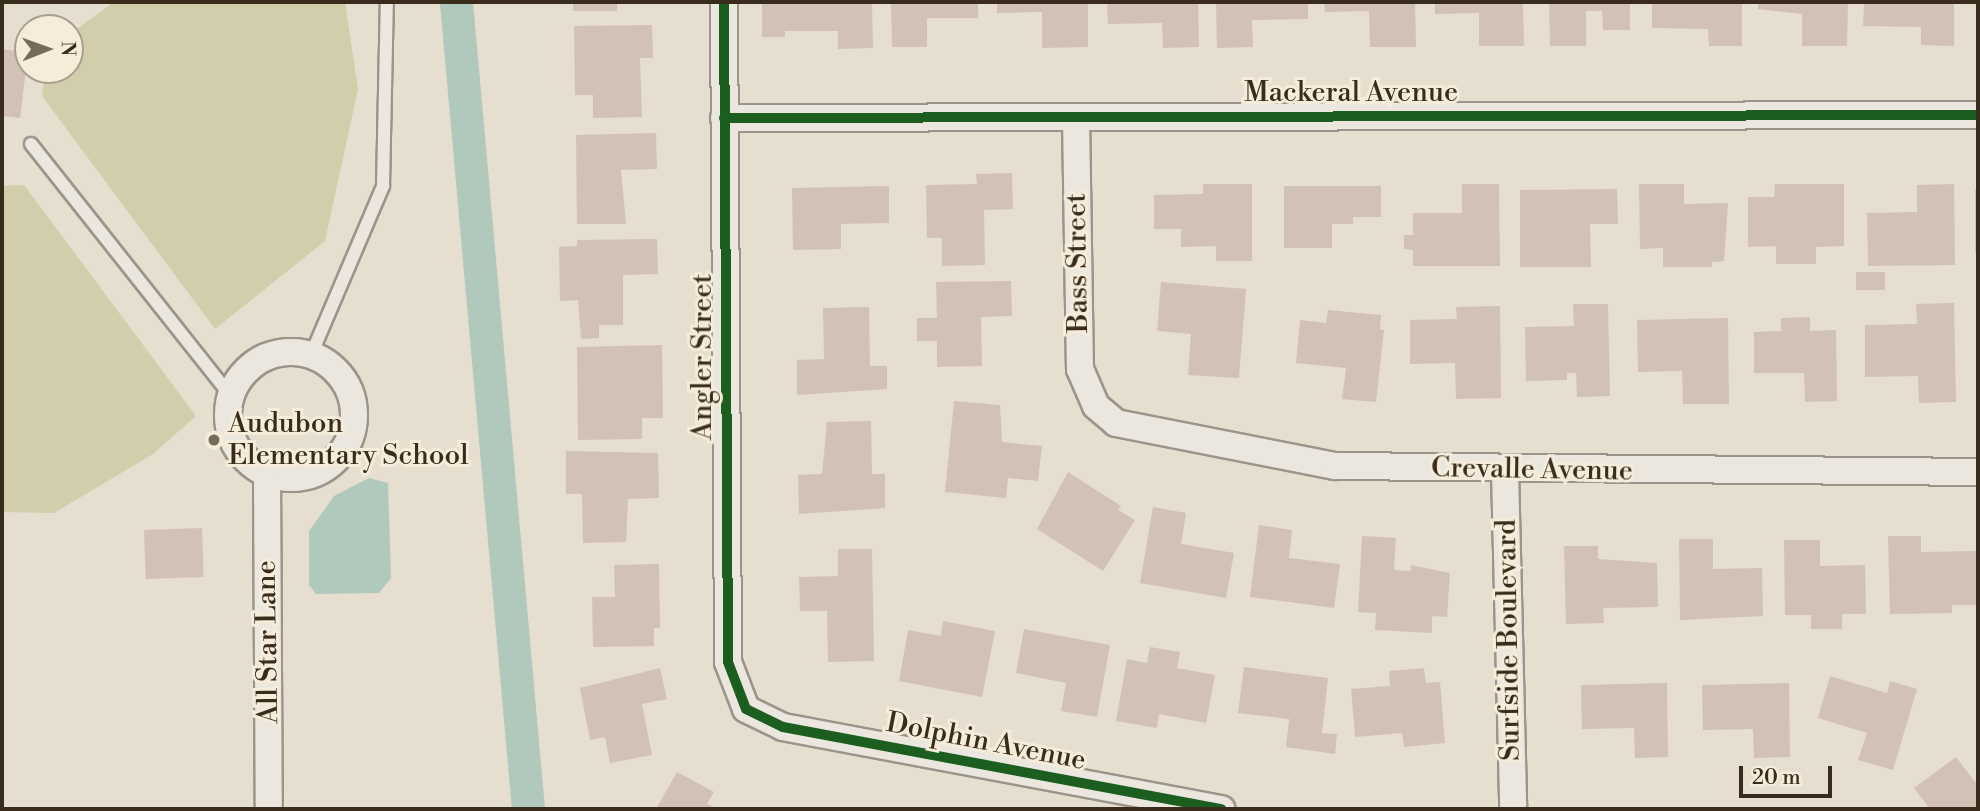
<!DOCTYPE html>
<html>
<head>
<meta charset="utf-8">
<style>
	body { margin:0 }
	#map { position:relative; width:1980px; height:811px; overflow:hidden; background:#e6decf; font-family:"Libre Bodoni",serif }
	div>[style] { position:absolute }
	.green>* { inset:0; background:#d2ceac }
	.water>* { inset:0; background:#b1c8bd }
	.canal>* { height:33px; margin:-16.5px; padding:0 16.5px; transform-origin:16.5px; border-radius:16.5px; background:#b1c8bd }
	.building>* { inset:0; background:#d2c2b6; transform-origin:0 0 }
	.roads { filter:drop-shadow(2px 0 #9b948a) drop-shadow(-2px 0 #9b948a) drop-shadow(0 2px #9b948a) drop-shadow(0 -2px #9b948a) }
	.service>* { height:12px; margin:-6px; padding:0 6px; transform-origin:6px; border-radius:6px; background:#ebe7df }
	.minor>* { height:26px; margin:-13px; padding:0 13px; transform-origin:13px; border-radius:13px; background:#ebe7df }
	.minor>.ring { margin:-13px; padding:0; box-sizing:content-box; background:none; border:26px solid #ebe7df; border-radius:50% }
	.cycleway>* { height:10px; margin:-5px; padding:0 5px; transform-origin:5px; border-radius:5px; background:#1b5e20 }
	.dots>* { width:19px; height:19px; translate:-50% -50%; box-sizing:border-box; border:4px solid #f5ecd9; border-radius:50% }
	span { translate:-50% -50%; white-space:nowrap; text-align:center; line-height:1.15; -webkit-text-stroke:6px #f5ecd9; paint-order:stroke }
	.street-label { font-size:28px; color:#3a2c1d }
	.poi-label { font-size:28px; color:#3a2c1d }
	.left { translate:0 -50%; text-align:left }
	.frame { position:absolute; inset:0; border:4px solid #3a2c1d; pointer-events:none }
	.north { position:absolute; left:14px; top:14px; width:70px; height:70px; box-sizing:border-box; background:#f5ecd9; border:2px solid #aa9f8e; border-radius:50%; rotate:89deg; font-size:19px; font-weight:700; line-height:28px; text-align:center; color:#3a2c1d }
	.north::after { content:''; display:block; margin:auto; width:24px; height:32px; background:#766a5b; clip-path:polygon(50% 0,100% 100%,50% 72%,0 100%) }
	.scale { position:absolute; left:1739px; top:766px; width:93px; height:32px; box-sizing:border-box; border:4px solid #3a2c1d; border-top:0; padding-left:9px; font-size:21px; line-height:24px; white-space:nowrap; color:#3a2c1d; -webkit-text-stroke:5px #f5ecd9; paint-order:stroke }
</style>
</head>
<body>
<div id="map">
	<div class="green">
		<i style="clip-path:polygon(114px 2px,345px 2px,358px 89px,325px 241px,215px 329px,42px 96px,45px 70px,70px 70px,70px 34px)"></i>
		<i style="clip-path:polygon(24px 185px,196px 416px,153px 454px,54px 513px,2px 512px,2px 186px)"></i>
	</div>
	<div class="water">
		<i style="clip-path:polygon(369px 478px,388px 483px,391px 578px,379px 593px,316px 594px,309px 585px,309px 531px,334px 496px)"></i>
	</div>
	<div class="canal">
		<i style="left:456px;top:2px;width:810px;rotate:84.9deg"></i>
	</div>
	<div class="building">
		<i style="left:573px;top:2px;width:44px;height:9px"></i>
		<i style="clip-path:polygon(782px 2px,872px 2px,873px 48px,838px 49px,838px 31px,785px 31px,785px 37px,762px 37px,762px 4px)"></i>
		<i style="clip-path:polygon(891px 2px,978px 2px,978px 18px,927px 18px,927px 47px,892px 47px)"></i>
		<i style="clip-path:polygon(997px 2px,1088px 2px,1088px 47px,1042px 48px,1042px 12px,997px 13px)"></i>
		<i style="clip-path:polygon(1107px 2px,1198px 2px,1199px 47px,1163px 48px,1162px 23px,1108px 24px)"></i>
		<i style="clip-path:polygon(1216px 2px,1308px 2px,1308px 19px,1252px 20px,1253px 47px,1217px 48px)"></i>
		<i style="clip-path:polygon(1324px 2px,1415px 2px,1416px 47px,1370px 47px,1369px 11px,1325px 12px)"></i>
		<i style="clip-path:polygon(1435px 2px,1523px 2px,1524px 46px,1479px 46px,1479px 13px,1435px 14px)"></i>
		<i style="clip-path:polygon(1549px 2px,1630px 2px,1630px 30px,1603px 30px,1602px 11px,1586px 11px,1586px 46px,1550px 46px)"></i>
		<i style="clip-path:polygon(1652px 2px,1742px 2px,1742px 46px,1709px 46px,1708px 29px,1652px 28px)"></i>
		<i style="clip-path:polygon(1758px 2px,1848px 2px,1847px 46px,1802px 46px,1802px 14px,1758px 9px)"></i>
		<i style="clip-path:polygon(1864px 2px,1954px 2px,1954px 46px,1921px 45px,1921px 27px,1863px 26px)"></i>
		<i style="clip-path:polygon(652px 25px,653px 58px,640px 58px,642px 117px,593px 118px,593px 95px,575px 95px,574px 26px)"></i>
		<i style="clip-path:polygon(2px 49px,28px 53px,20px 118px,2px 116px)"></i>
		<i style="clip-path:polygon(656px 133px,657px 169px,621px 170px,626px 224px,577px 224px,576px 135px)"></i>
		<i style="clip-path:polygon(1012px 173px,1013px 209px,984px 210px,985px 265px,942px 266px,942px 238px,927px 238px,926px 185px,977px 184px,976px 174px)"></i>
		<i style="clip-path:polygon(1203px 184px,1252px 184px,1252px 261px,1216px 261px,1216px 246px,1181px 247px,1181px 229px,1154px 229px,1154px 195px,1203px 194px)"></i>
		<i style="clip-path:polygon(1462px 184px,1499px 184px,1500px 266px,1413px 266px,1413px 250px,1404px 249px,1404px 235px,1413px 235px,1413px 213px,1462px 213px)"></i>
		<i style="clip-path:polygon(1639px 184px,1684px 184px,1684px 204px,1728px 203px,1724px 261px,1712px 262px,1712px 267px,1663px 267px,1663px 248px,1640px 249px)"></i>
		<i style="clip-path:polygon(1775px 184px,1844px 184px,1844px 246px,1816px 247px,1816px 264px,1776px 264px,1776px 246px,1748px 247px,1748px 197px,1774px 197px)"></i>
		<i style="clip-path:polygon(1954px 184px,1955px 265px,1868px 266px,1867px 213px,1917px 212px,1917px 185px)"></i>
		<i style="clip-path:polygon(889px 186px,889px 223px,841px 224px,841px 249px,793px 250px,792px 188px)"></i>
		<i style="clip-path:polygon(1284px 186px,1381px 186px,1381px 217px,1353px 217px,1353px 224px,1332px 224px,1332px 248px,1284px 248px)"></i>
		<i style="clip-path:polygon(1617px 189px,1618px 224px,1590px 224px,1591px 267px,1520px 267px,1520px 190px)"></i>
		<i style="left:1975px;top:190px;width:3px;height:62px"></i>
		<i style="clip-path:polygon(657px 239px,658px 274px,623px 275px,623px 325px,599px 325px,599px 338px,581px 339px,578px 300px,560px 301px,559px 247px,577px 246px,577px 240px)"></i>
		<i style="left:1856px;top:272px;width:29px;height:18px"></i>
		<i style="clip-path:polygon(1011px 281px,1012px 316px,981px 317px,982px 366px,937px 367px,937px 341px,917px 341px,917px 318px,937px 318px,936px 282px)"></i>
		<i style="clip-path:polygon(1161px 282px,1246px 289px,1239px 378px,1188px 375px,1191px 334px,1157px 331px)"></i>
		<i style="clip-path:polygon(1954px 303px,1956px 402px,1919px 403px,1918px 376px,1865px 377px,1865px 325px,1917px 324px,1916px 304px)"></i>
		<i style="clip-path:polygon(1573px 304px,1608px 304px,1610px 396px,1577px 397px,1576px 373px,1567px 373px,1567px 380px,1526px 381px,1525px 327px,1574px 326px)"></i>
		<i style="clip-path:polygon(1500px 306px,1501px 398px,1456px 399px,1455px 363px,1410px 364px,1410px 320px,1457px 319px,1456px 307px)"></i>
		<i style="clip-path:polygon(869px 307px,870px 366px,887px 366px,887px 389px,797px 395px,797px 360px,824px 359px,823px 308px)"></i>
		<i style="clip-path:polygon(1328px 310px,1381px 315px,1380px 329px,1384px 330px,1376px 402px,1342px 399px,1346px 368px,1296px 363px,1300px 320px,1326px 323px)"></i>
		<i style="clip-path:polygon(1810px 317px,1810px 331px,1836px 330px,1837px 401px,1805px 402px,1804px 373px,1754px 373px,1754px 332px,1781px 331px,1781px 318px)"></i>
		<i style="clip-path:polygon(1728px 318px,1729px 404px,1683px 404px,1682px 371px,1638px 372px,1637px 320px)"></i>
		<i style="clip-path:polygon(662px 345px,663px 418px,642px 418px,642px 439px,578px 440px,577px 347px)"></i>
		<i style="clip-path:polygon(954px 401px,1000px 405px,1002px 442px,1042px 446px,1038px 481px,1008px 478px,1006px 498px,945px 492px)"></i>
		<i style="clip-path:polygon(871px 421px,872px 474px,885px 474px,885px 508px,799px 514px,798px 475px,822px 474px,827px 422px)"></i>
		<i style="clip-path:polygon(566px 451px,658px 453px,659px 498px,628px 499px,626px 542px,583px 543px,582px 494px,566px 494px)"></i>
		<i style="clip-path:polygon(1068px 472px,1121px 506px,1118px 510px,1135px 520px,1103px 571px,1037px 529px)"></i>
		<i style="clip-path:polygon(1153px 507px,1186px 513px,1181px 544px,1234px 553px,1226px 598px,1140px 583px)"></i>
		<i style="clip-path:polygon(1259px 525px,1292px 530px,1289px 558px,1340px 564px,1334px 608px,1250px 597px)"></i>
		<i style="left:202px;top:528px;width:49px;height:58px;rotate:88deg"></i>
		<i style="clip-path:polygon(1362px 536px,1396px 538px,1394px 570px,1411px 571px,1411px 565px,1450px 573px,1447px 617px,1432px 616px,1432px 633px,1375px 630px,1376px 613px,1358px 612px)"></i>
		<i style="clip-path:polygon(1888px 536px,1921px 536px,1921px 552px,1978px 551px,1978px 605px,1952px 605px,1952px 613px,1890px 614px)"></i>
		<i style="clip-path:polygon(1679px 539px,1713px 539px,1713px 569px,1762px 568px,1763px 616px,1680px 620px)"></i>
		<i style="clip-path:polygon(1784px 540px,1820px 540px,1820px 566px,1865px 565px,1866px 614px,1842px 614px,1842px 629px,1811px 629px,1811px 615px,1785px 615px)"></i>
		<i style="clip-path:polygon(1564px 546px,1598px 546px,1598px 559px,1657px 563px,1658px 607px,1603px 608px,1604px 623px,1566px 624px)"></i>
		<i style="clip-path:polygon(838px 549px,872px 549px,874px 661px,828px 662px,827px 611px,800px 611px,799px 577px,838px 576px)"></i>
		<i style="clip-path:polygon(659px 564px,660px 628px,654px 628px,654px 646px,593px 647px,592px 597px,615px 597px,614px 565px)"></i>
		<i style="clip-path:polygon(943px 621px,995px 631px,982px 697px,899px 681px,908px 630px,941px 636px)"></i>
		<i style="clip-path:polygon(1024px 629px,1110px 645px,1097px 717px,1061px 711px,1066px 683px,1016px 673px)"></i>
		<i style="clip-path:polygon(1150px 647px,1180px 652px,1177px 668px,1215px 675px,1206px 723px,1159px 714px,1157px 728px,1116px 721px,1127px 659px,1147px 663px)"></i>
		<i style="clip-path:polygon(1244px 667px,1328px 678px,1322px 733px,1337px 734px,1335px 754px,1286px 747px,1289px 719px,1238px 713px)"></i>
		<i style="clip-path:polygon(660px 668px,667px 699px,642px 704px,652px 755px,610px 763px,605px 737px,590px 740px,580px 688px)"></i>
		<i style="clip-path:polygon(1424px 668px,1426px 683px,1440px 682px,1445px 743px,1404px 747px,1402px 733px,1355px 737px,1351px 689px,1390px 686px,1389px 671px)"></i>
		<i style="clip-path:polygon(1830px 676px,1887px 693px,1890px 681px,1917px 689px,1893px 770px,1858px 760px,1867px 733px,1818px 718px)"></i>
		<i style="clip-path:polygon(1667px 683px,1668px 757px,1635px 758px,1634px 728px,1582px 729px,1581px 685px)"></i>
		<i style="clip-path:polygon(1789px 683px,1790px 757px,1754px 758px,1753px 729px,1703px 730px,1702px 685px)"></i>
		<i style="clip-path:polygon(1956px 757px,1975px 782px,1978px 780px,1978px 809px,1930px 809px,1914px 788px)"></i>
		<i style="clip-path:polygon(677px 772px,714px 792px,707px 804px,718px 809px,656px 809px)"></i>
	</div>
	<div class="roads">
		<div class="service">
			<i style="left:31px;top:144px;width:324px;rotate:51.6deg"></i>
			<i style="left:311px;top:355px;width:184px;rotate:-66.9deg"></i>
			<i style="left:383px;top:186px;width:184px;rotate:-88.8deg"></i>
		</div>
		<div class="minor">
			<i style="left:724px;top:2px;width:660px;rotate:89.65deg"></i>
			<i style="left:728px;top:662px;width:50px;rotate:69deg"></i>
			<i style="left:746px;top:709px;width:41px;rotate:25.9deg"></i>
			<i style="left:783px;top:727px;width:446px;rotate:10.6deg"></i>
			<i style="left:1076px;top:117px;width:252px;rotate:89.1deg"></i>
			<i style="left:1080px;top:369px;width:40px;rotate:66.6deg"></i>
			<i style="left:1096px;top:406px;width:26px;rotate:40deg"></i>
			<i style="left:1116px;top:423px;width:223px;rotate:11.1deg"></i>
			<i style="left:1335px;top:466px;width:643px;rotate:0.53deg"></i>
			<i style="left:724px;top:118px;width:1254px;rotate:-0.14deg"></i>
			<i class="ring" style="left:228px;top:352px;width:100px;height:100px"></i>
			<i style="left:1505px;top:471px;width:338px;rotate:88.6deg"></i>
			<i style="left:267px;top:474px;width:335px;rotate:89.7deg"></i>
		</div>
	</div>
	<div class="cycleway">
		<i style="left:724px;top:2px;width:660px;rotate:89.65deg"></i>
		<i style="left:728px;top:662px;width:50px;rotate:69deg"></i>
		<i style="left:746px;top:709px;width:41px;rotate:25.9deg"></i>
		<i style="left:783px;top:727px;width:446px;rotate:10.6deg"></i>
		<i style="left:724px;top:118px;width:1254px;rotate:-0.14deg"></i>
	</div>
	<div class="dots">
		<i style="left:214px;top:440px;background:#766a5b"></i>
	</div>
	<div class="street-label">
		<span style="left:1351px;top:93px">Mackeral Avenue</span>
		<span style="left:1078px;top:263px;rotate:-91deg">Bass Street</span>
		<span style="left:703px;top:357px;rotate:-90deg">Angler Street</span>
		<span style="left:1532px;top:470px;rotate:1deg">Crevalle Avenue</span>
		<span style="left:1509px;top:640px;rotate:-91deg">Surfside Boulevard</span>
		<span style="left:268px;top:642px;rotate:-91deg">All Star Lane</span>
		<span style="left:986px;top:742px;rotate:11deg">Dolphin Avenue</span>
	</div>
	<div class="poi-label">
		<span class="left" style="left:228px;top:440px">Audubon<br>Elementary School</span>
	</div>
	<div class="frame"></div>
	<div class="north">N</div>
	<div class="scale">20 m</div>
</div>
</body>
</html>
